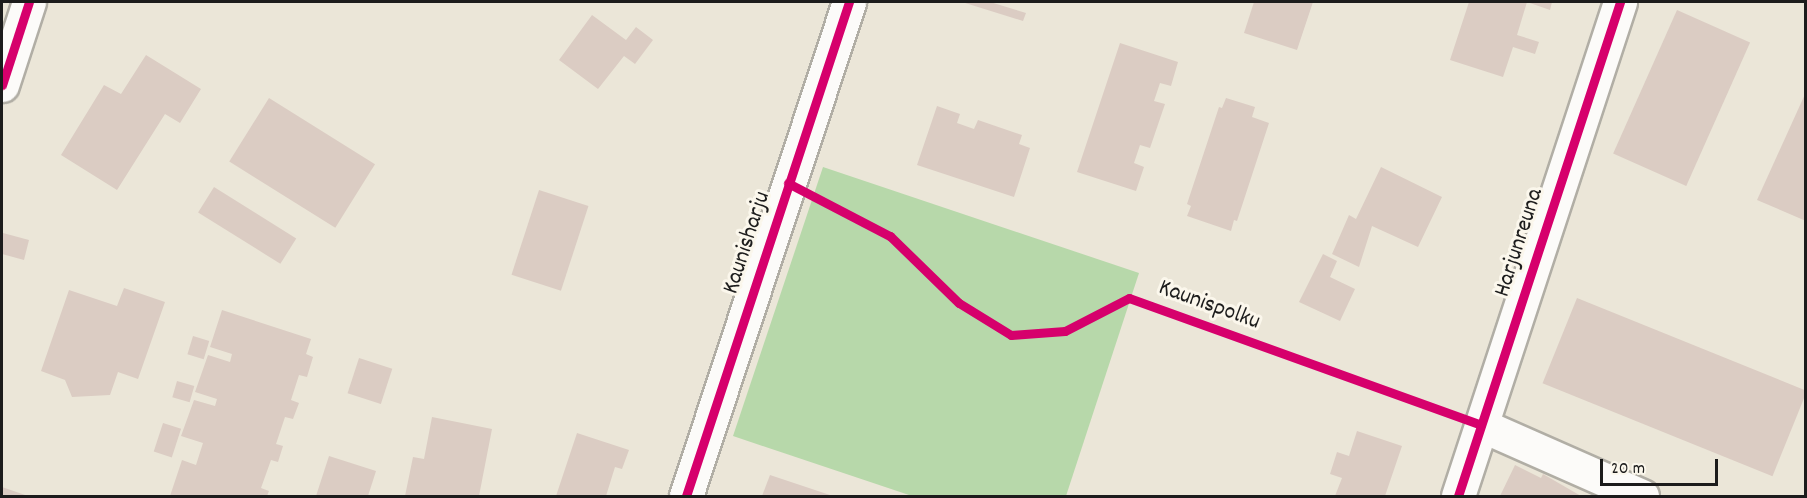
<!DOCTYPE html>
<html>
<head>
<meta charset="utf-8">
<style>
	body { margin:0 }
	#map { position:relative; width:1807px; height:498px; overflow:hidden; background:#ebe6d8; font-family:Dekko,sans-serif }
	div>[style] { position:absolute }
	.green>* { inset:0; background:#b7d8aa }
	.building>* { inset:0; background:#dbccc3; transform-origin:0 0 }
	.roads { filter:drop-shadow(2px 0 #b1aea5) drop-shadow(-2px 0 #b1aea5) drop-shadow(0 2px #b1aea5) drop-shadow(0 -2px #b1aea5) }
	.minor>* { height:33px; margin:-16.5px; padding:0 16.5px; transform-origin:16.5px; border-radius:16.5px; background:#fcfbf9 }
	.cycleway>* { height:9px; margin:-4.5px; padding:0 4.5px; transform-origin:4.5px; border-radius:4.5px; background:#d6006c }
	span { translate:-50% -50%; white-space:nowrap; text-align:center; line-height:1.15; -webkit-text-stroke:6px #fbf7ec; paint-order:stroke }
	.street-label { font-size:24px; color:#1c1c1c }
	.frame { position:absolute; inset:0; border:3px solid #1c1c1c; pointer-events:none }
	.scale { position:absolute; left:1600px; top:459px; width:118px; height:27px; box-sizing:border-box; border:3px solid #1c1c1c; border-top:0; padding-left:8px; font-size:18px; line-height:21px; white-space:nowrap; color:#1c1c1c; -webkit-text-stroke:4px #fbf7ec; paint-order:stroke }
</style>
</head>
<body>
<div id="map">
	<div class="green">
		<i style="clip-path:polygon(823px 167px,1139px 273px,1066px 496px,912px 496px,733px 436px)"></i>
	</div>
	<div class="building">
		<i style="clip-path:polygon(962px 2px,990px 2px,1026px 13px,1023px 21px)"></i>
		<i style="clip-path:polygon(1254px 2px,1313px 2px,1297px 50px,1244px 33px)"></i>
		<i style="clip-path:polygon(1469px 2px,1552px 2px,1550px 10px,1527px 2px,1517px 35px,1539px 42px,1535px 54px,1513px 47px,1503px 77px,1450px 60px)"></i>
		<i style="left:1677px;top:10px;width:80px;height:157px;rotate:24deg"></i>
		<i style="clip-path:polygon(592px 15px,626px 40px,636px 27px,653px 40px,635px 64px,624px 56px,598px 89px,559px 60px)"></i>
		<i style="clip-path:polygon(1120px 43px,1178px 62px,1171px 86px,1160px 83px,1154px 101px,1165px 104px,1150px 148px,1140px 145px,1134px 163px,1144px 167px,1136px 191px,1077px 172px)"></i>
		<i style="clip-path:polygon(146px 55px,201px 89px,180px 123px,165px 114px,117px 190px,61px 155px,104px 85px,121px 94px)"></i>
		<i style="clip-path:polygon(1806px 92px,1806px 221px,1757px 200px)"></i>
		<i style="left:269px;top:98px;width:125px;height:75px;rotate:32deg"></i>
		<i style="clip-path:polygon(1226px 98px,1255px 107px,1252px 117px,1269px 123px,1237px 221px,1234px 220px,1231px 231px,1187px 216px,1191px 206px,1187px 204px,1219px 107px,1222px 108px)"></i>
		<i style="clip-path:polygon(937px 106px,960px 114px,957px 123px,974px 129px,978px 120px,1022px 135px,1019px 144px,1030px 148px,1014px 197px,917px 165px)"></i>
		<i style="clip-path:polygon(1381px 167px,1442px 197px,1418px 247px,1372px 226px,1359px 267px,1332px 254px,1349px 215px,1356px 219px)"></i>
		<i style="left:214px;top:187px;width:97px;height:30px;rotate:32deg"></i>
		<i style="left:539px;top:190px;width:52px;height:89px;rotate:18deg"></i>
		<i style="clip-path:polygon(3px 233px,29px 240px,24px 260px,2px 254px)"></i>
		<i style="clip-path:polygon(1323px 254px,1337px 261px,1330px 277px,1355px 289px,1340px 321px,1299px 302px)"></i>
		<i style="clip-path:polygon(124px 288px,165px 302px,138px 379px,118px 372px,110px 395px,72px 397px,65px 380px,41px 371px,69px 290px,117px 306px)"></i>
		<i style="left:1577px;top:298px;width:248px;height:92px;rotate:22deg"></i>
		<i style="clip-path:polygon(222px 310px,311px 339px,306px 354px,313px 357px,307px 377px,299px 375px,291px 400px,299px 403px,293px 419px,285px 417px,276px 444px,283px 446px,278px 462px,271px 460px,261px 488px,269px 491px,267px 496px,170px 496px,182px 460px,196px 465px,203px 443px,181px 436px,194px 400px,215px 406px,217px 399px,195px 392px,208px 355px,230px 362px,232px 354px,210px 347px)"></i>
		<i style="left:193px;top:336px;width:17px;height:19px;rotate:17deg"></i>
		<i style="left:359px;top:358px;width:35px;height:37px;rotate:18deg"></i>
		<i style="left:177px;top:381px;width:18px;height:17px;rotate:16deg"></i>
		<i style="clip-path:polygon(432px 417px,492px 429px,479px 496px,405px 496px,413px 457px,424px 459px)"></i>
		<i style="left:163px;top:423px;width:19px;height:30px;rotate:18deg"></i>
		<i style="clip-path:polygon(1357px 431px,1402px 446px,1385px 496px,1335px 496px,1342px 478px,1330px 474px,1337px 452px,1349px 456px)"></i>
		<i style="clip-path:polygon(577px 433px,629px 450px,622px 469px,615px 467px,606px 496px,556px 496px)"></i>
		<i style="clip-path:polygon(329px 456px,376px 471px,368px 496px,316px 496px)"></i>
		<i style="clip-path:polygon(1515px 465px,1541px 478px,1543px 474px,1581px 496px,1500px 496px)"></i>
		<i style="clip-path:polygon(770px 475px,833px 496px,762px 496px)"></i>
		<i style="clip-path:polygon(2px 487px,28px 496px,2px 496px)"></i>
	</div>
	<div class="roads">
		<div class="minor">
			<i style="left:2px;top:85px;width:87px;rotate:-72deg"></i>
			<i style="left:1481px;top:425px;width:176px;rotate:23.8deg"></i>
			<i style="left:686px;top:496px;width:520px;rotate:-71.74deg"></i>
			<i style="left:1458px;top:496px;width:520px;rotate:-71.84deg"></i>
		</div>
	</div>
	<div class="cycleway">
		<i style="left:2px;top:85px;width:87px;rotate:-72deg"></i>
		<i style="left:788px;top:183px;width:115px;rotate:27.5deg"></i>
		<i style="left:890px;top:236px;width:96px;rotate:44.2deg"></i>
		<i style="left:959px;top:303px;width:61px;rotate:31.6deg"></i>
		<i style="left:1011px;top:335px;width:54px;rotate:-4.2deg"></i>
		<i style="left:1065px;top:331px;width:72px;rotate:-27.3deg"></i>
		<i style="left:1129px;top:298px;width:374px;rotate:19.8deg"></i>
		<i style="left:686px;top:496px;width:520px;rotate:-71.74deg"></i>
		<i style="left:1458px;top:496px;width:520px;rotate:-71.84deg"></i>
	</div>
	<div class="street-label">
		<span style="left:748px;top:243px;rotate:-72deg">Kaunisharju</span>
		<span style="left:1520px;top:243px;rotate:-72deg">Harjunreuna</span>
		<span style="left:1209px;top:306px;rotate:20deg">Kaunispolku</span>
	</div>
	<div class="frame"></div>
	<div class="scale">20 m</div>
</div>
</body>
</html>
